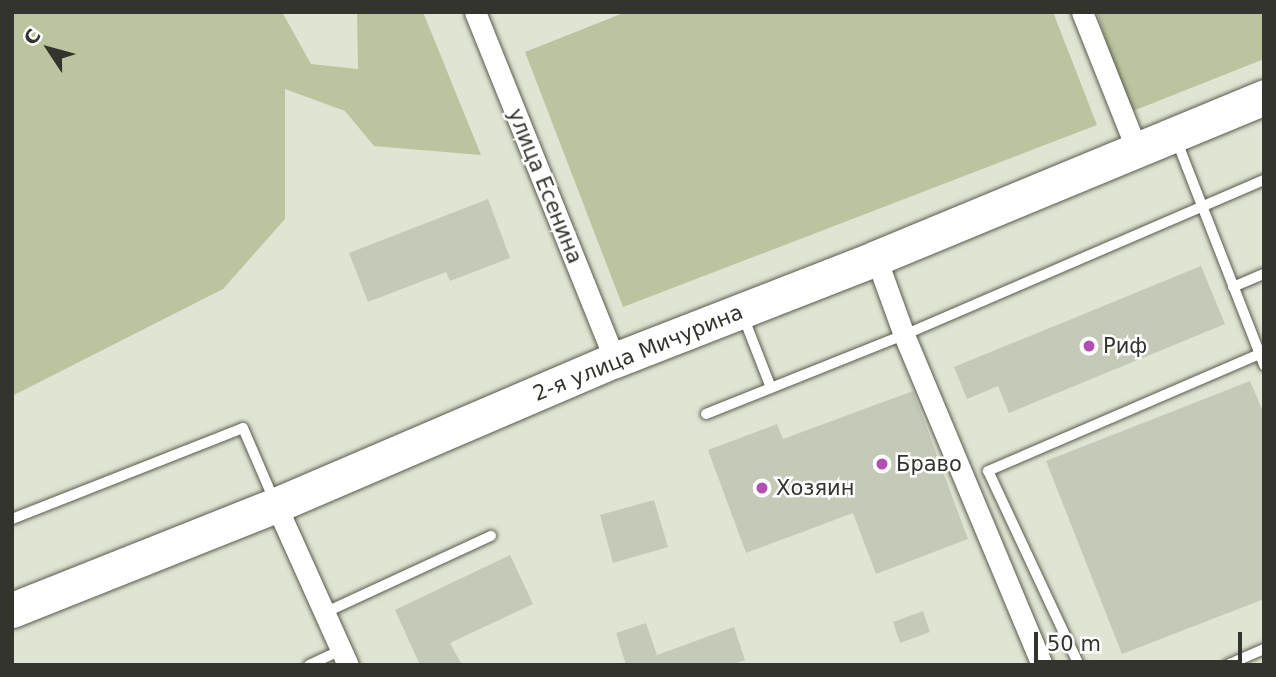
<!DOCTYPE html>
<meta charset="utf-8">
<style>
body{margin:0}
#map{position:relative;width:1276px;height:677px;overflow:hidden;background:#e0e4d3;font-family:"DejaVu Sans",sans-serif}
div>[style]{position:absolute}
.green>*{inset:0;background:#bbc39f}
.building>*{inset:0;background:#c5c9b8}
.roads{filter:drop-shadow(0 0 2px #575b4c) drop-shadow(0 0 2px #575b4c)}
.lane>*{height:10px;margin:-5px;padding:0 5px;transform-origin:5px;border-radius:5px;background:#fff}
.street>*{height:21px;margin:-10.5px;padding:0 10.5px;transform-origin:10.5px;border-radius:10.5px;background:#fff}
.primary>*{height:35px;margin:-17.5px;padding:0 17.5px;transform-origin:17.5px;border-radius:17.5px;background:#fff}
.dots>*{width:19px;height:19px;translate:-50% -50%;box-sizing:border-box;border:4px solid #fff;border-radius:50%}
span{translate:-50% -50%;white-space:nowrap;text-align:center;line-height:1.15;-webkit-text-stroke:5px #fff;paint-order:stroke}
.street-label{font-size:21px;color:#32342d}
.poi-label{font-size:21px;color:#32342d}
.left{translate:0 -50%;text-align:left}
.frame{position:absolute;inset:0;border:14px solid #32342d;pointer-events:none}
.north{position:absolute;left:14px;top:14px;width:70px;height:70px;-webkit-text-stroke:5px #fff;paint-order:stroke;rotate:306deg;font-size:19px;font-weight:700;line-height:28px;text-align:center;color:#32342d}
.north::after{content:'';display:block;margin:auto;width:24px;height:32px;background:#32342d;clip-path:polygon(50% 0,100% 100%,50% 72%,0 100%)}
.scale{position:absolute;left:1034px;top:632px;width:208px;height:32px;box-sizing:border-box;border:4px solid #32342d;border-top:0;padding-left:9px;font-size:21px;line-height:24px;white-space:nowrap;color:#32342d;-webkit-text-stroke:5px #fff;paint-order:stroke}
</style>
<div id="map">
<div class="green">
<div style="clip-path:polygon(12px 12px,282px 12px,311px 64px,358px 69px,357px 12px,423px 12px,481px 155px,374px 146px,345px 111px,285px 89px,285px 219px,223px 289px,12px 396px)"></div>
<div style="clip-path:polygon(626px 12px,1053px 12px,1097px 125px,623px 307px,525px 52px)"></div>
<div style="clip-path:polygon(1097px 12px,1264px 12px,1264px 59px,1128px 113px)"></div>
</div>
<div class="building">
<div style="clip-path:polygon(488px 199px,510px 258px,450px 281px,446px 272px,368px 302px,349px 253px)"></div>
<div style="clip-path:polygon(1201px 266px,1225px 324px,1009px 413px,998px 386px,967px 399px,954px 367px)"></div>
<div style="clip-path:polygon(1250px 381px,1264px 414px,1264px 599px,1122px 654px,1046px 461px)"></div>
<div style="clip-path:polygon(913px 391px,968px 539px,876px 574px,853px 513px,746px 553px,708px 450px,777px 424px,783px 439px)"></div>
<div style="clip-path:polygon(654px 500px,668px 547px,613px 563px,600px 515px)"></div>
<div style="clip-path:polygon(510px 555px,533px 604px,450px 643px,462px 665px,420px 665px,395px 610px)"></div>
<div style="clip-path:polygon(923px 611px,930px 632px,900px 643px,893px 622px)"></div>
<div style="clip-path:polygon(646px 623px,657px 655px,734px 627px,745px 660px,731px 665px,626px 665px,616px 633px)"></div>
</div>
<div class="roads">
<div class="lane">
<div style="left:1176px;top:139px;width:243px;rotate:68.7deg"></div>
<div style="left:1233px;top:287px;width:34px;rotate:-23deg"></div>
<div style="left:743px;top:316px;width:77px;rotate:68.7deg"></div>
<div style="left:706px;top:414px;width:213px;rotate:-21.8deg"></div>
<div style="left:904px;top:335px;width:392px;rotate:-23.3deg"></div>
<div style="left:12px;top:519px;width:248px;rotate:-21.5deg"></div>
<div style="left:243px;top:428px;width:78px;rotate:66.7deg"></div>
<div style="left:324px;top:613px;width:184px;rotate:-24.8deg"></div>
<div style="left:309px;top:665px;width:35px;rotate:-25deg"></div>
<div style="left:1079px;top:665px;width:214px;rotate:-115.1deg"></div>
<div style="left:988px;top:471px;width:296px;rotate:-23.3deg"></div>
<div style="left:1227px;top:665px;width:40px;rotate:-23.4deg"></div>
</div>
<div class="street">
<div style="left:475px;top:12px;width:375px;rotate:68.1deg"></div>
<div style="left:1082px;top:12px;width:146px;rotate:68.3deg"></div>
<div style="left:876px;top:258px;width:82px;rotate:70deg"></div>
<div style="left:904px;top:335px;width:358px;rotate:67.3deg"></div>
<div style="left:276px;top:505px;width:175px;rotate:65.8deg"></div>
</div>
<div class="primary">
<div style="left:12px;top:610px;width:284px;rotate:-21.7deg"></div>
<div style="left:276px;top:505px;width:369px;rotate:-23.2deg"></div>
<div style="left:615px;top:360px;width:280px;rotate:-21.3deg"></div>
<div style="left:876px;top:258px;width:420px;rotate:-22.5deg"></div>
</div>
</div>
<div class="dots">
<div style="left:1089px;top:346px;background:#b34eb3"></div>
<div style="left:882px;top:464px;background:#b34eb3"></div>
<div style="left:762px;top:488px;background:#b34eb3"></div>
</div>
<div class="street-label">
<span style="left:545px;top:186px;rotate:68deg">улица Есенина</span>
<span style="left:638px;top:353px;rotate:-22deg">2-я улица Мичурина</span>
</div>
<div class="poi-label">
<span class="left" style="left:1103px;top:346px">Риф</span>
<span class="left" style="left:896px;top:464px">Браво</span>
<span class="left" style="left:776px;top:488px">Хозяин</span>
</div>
<div class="frame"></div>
<div class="north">С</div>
<div class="scale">50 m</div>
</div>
